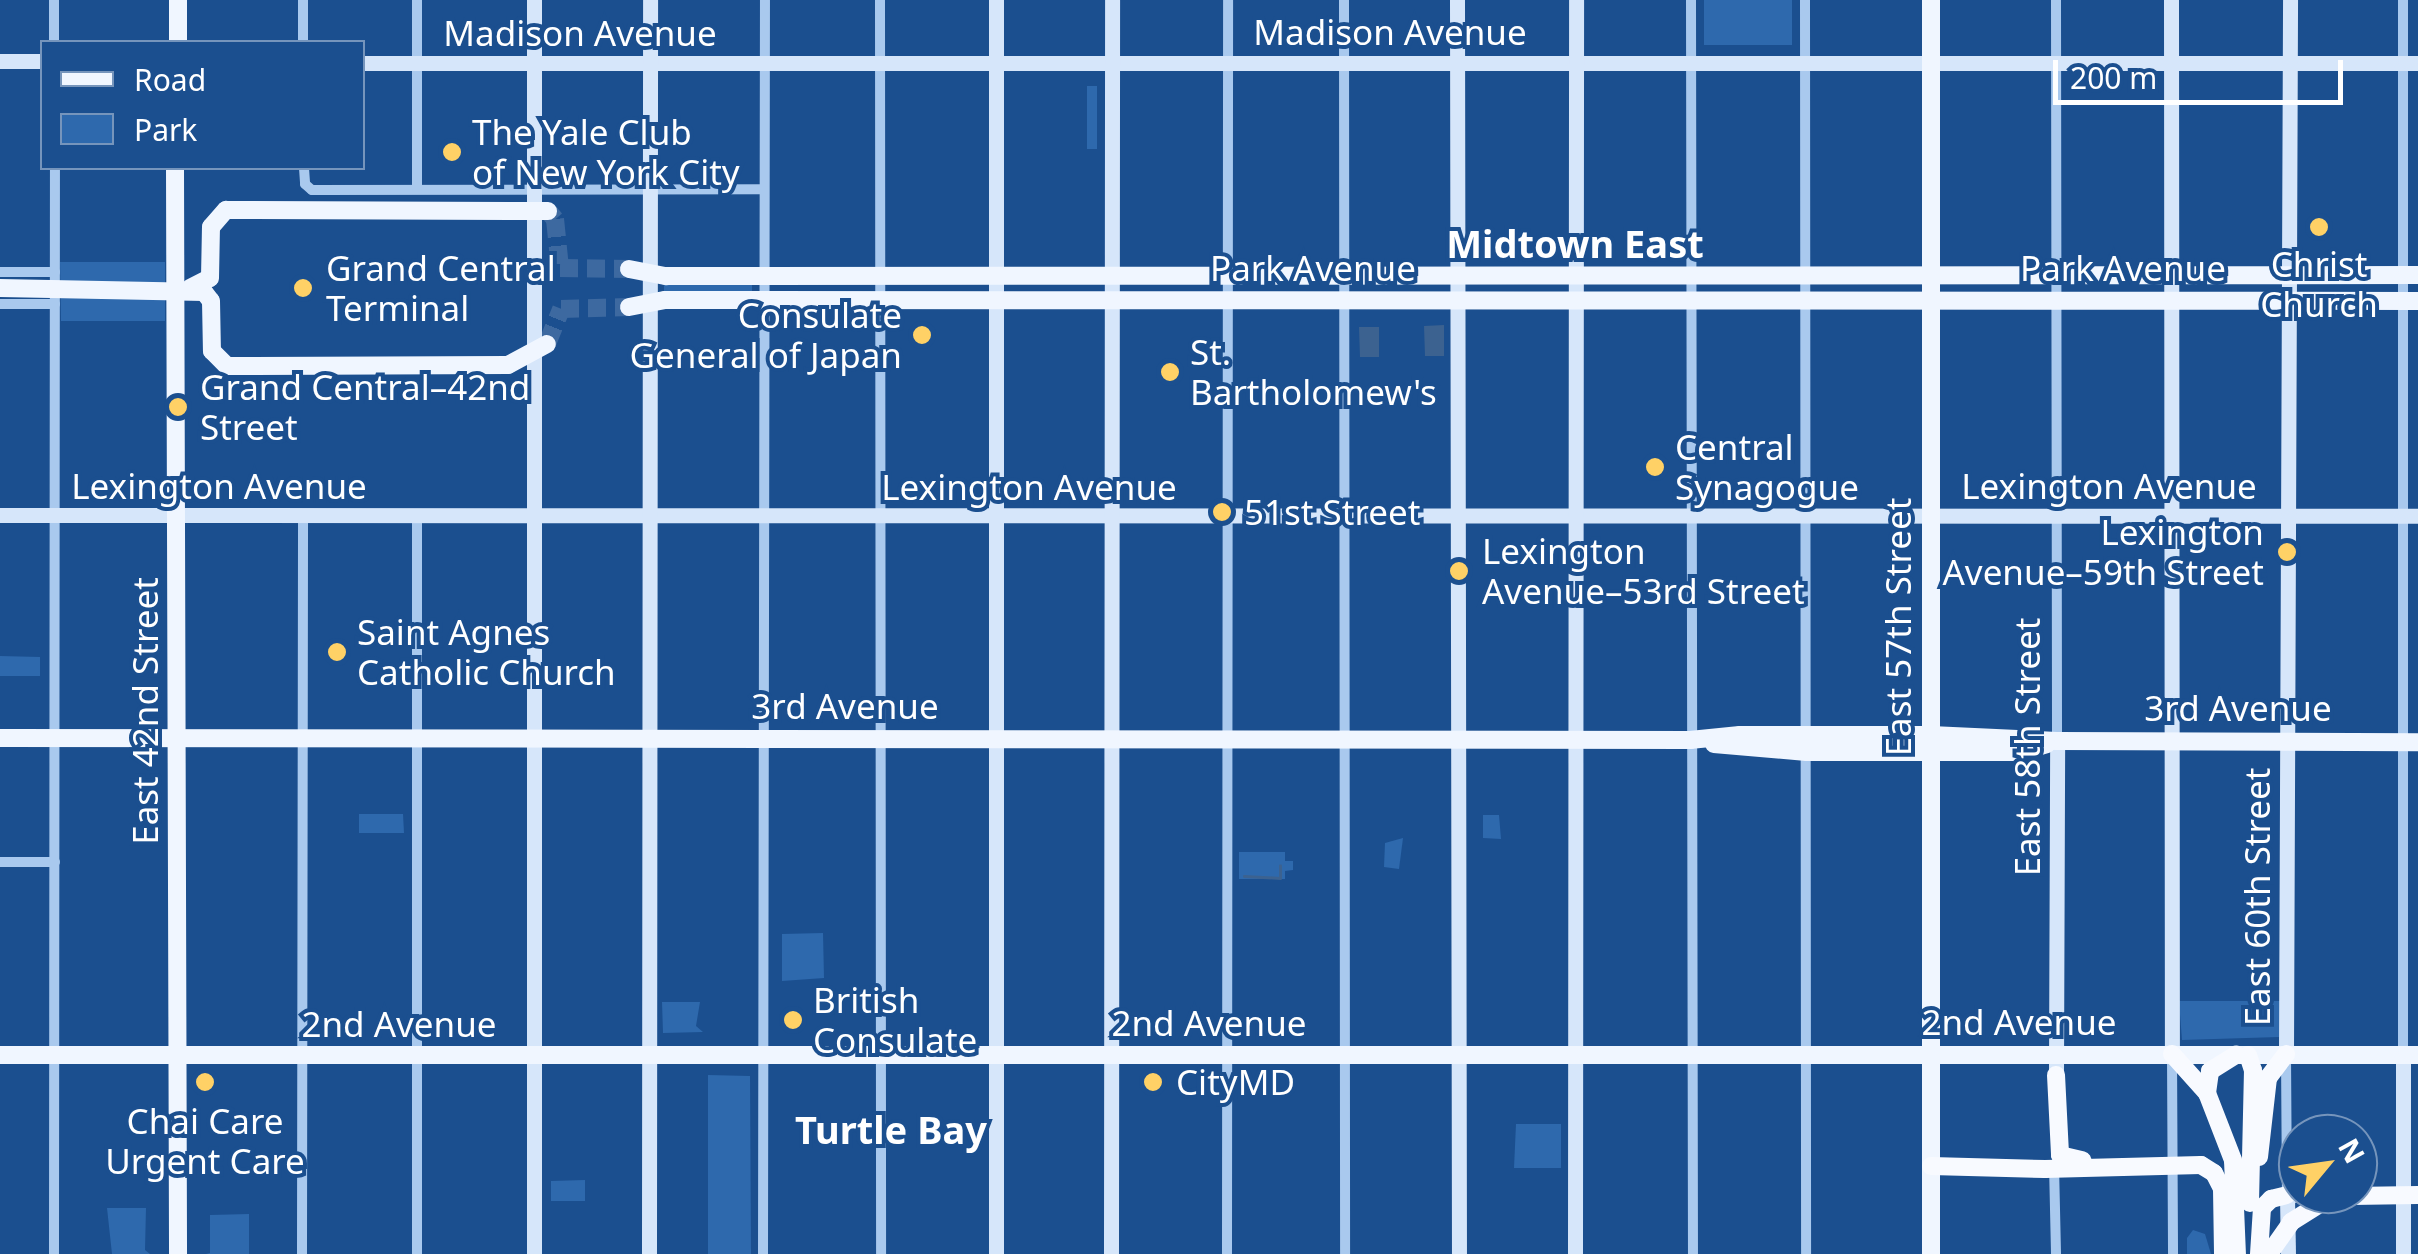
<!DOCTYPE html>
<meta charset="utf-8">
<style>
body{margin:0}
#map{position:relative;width:2418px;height:1254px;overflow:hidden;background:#1b4f8f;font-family:"Noto Sans",sans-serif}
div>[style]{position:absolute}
.green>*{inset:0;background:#2e69ad}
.water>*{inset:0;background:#3c6290}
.stream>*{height:2.5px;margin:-1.25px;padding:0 1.25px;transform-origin:1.25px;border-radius:1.25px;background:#3c6290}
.primary-tunnel>*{height:18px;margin-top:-9px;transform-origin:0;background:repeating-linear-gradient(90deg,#3d69a0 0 18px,transparent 0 27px)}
.minor>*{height:10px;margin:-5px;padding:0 5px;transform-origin:5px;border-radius:5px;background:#a9c9ee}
.secondary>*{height:15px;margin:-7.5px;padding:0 7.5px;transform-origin:7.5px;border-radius:7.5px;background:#d6e6fa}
.primary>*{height:18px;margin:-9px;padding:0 9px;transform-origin:9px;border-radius:9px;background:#f0f6ff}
.trunk>*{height:18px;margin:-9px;padding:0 9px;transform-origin:9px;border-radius:9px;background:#f8faff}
.dots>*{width:28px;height:28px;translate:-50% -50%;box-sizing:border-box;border:5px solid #1b4f8f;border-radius:50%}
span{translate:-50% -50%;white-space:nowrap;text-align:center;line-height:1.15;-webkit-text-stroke:8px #1b4f8f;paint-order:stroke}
.street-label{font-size:35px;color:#fff}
.poi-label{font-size:35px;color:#fff}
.left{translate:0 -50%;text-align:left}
.right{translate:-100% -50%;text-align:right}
.neighbourhood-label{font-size:38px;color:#fff;font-weight:700}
.legend{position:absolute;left:40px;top:40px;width:325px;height:130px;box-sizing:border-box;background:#1b4f8f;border:2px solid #7695bc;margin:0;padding:12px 18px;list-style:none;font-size:30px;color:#fff}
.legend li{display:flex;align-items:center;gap:20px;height:50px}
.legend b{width:50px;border:2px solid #7695bc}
.north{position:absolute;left:2278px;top:1114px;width:100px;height:100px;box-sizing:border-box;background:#1b4f8f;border:2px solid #7695bc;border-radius:50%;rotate:61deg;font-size:28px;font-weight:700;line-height:40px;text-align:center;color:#fff}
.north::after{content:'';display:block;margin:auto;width:35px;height:45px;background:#ffd166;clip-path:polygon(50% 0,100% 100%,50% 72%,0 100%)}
.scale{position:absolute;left:2053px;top:60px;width:290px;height:45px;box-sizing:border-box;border:5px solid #fff;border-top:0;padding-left:12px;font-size:30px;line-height:35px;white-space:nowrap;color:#fff;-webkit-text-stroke:8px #1b4f8f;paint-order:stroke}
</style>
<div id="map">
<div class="green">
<div style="clip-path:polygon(1704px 0,1792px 0,1792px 45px,1704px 45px)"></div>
<div style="clip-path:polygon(1087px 86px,1097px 86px,1097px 149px,1087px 149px)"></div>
<div style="clip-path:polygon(60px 262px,165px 262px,165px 321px,61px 321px)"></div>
<div style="clip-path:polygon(664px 284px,752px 284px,752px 293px,664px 293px)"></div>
<div style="clip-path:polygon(0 656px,40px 657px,40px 676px,0 676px)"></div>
<div style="clip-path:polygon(359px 814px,403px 814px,404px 833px,359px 833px)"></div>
<div style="clip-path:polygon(1483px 815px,1499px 815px,1501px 839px,1483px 838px)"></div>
<div style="clip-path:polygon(1403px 838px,1399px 869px,1384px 867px,1385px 843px)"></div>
<div style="clip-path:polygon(1239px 852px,1285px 852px,1285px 861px,1293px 861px,1293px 870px,1285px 871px,1285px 879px,1239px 879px)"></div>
<div style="clip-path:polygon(823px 933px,824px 978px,782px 981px,782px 934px)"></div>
<div style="clip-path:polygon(2179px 1001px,2280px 1001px,2279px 1037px,2182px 1040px)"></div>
<div style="clip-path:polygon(662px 1002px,700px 1002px,696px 1026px,703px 1032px,663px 1033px)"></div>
<div style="clip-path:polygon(708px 1075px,750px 1076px,751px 1254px,708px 1254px)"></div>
<div style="clip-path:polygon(1516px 1124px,1561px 1124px,1561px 1168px,1514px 1168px)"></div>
<div style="clip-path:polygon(585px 1180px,585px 1201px,551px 1201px,551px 1181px)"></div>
<div style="clip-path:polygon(107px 1208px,146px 1208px,145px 1250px,150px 1254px,112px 1254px)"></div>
<div style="clip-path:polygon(249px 1214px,249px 1254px,206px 1254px,210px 1253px,210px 1215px)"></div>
<div style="clip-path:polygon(2193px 1230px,2205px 1234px,2211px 1254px,2187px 1254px,2187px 1238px)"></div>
</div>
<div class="water">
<div style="clip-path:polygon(1444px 325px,1444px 356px,1425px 356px,1424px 326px)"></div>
<div style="clip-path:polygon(1359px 327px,1379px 327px,1379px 357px,1360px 357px)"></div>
</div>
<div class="stream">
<div style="left:1244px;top:876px;width:36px;rotate:3deg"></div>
<div style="left:1280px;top:878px;width:12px;rotate:-90deg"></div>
</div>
<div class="primary-tunnel">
<div style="left:548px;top:211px;width:11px;rotate:49deg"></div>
<div style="left:555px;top:219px;width:49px;rotate:84.2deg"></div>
<div style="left:560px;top:268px;width:69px;rotate:0.8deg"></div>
<div style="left:547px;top:344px;width:38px;rotate:-68deg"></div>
<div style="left:561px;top:309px;width:68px;rotate:-1.7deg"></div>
</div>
<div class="minor">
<div style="left:880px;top:0;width:1254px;rotate:89.95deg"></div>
<div style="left:1344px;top:0;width:1254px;rotate:89.95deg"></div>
<div style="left:1691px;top:0;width:1254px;rotate:89.91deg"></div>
<div style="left:1805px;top:0;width:1254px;rotate:89.95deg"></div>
<div style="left:2056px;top:0;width:741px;rotate:89.92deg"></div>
<div style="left:2403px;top:0;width:1055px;rotate:90deg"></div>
<div style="left:54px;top:42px;width:42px;rotate:-90deg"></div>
<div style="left:303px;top:42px;width:42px;rotate:-90deg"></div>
<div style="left:304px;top:168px;width:16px;rotate:86deg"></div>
<div style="left:305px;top:184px;width:9px;rotate:41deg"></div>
<div style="left:312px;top:190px;width:452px;rotate:-0.1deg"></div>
<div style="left:417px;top:189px;width:189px;rotate:-90deg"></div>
<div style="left:0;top:272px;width:55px"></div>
<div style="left:0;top:304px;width:55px"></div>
<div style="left:0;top:862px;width:55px"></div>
<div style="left:2172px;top:1055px;width:199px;rotate:89.7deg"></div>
<div style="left:2286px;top:1055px;width:140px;rotate:89.6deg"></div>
<div style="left:2054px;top:1165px;width:89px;rotate:88.7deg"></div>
<div style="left:54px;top:1254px;width:1086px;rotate:-89.95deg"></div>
<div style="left:302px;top:1254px;width:738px;rotate:-89.92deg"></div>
<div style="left:417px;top:1254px;width:738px;rotate:-90deg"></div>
<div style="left:763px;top:1254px;width:1254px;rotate:-89.91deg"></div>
<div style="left:1227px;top:1254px;width:1254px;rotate:-89.95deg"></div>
</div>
<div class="secondary">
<div style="left:1457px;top:0;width:1254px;rotate:89.91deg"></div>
<div style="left:2171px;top:0;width:1054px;rotate:89.95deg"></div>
<div style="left:0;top:61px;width:42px"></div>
<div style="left:362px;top:63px;width:2056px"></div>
<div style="left:0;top:515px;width:2418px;rotate:0.02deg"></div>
<div style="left:2286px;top:1054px;width:1054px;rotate:-89.78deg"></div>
<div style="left:2403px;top:1055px;width:131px;rotate:90deg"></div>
<div style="left:2056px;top:1075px;width:334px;rotate:-89.8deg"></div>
<div style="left:534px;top:1254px;width:1254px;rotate:-90deg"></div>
<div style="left:649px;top:1254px;width:1254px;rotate:-89.95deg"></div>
<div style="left:996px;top:1254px;width:1254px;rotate:-90deg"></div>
<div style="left:1111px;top:1254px;width:1254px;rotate:-89.95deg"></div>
<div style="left:1575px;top:1254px;width:1254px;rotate:-89.95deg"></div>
<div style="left:2288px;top:1254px;width:59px;rotate:-91deg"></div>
<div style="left:2287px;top:1195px;width:30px;rotate:-2deg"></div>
<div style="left:2403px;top:1254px;width:51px;rotate:-90deg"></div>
</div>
<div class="primary">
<div style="left:178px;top:42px;width:42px;rotate:-90deg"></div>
<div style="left:175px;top:168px;width:1086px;rotate:89.84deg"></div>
<div style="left:629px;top:269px;width:38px;rotate:11deg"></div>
<div style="left:666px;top:276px;width:1752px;rotate:-0.03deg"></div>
<div style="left:0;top:288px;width:204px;rotate:1.1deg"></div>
<div style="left:204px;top:292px;width:11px;rotate:52deg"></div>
<div style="left:211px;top:301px;width:50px;rotate:88.9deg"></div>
<div style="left:212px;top:351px;width:21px;rotate:45deg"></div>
<div style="left:227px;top:366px;width:281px;rotate:-0.2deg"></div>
<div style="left:508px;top:365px;width:44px;rotate:-28.3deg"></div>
<div style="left:190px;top:288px;width:22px;rotate:-27deg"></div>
<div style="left:210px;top:278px;width:51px;rotate:-88.9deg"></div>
<div style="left:211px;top:227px;width:23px;rotate:-49deg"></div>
<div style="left:226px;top:210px;width:322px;rotate:0.2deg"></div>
<div style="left:629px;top:307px;width:37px;rotate:-11deg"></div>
<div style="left:665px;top:300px;width:1753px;rotate:0.03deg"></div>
<div style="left:0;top:738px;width:1690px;rotate:0.07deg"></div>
<div style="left:1690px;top:740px;width:50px;rotate:-5.7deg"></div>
<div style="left:1740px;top:735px;width:191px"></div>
<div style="left:1931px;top:735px;width:126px;rotate:2.7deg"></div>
<div style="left:2057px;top:741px;width:361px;rotate:0.2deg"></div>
<div style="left:1714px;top:744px;width:93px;rotate:4.9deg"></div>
<div style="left:1807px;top:752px;width:214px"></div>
<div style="left:2021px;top:752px;width:27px;rotate:-17deg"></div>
<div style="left:0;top:1055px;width:2418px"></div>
<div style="left:1931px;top:1254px;width:1254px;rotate:-90deg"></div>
</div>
<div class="trunk">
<div style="left:2172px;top:1054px;width:52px;rotate:48.1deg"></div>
<div style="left:2207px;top:1093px;width:72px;rotate:68.8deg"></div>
<div style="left:2233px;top:1160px;width:94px;rotate:87.6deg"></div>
<div style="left:2248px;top:1055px;width:16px;rotate:72deg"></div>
<div style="left:2253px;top:1070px;width:133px;rotate:91.3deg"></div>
<div style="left:2056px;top:1075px;width:80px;rotate:87.1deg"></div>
<div style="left:2060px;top:1155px;width:23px;rotate:13deg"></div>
<div style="left:2207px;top:1093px;width:22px;rotate:-82deg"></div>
<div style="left:2210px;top:1071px;width:31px;rotate:-32deg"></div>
<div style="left:2259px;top:1157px;width:80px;rotate:-83.5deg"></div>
<div style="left:2268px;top:1078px;width:30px;rotate:-53deg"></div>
<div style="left:1931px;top:1166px;width:114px;rotate:1.5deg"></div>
<div style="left:2045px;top:1169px;width:156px;rotate:-1.5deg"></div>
<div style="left:2201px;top:1165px;width:15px;rotate:32deg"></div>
<div style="left:2214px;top:1173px;width:18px;rotate:63deg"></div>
<div style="left:2222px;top:1189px;width:65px;rotate:89.1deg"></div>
<div style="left:2259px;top:1254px;width:46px;rotate:-86.3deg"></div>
<div style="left:2262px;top:1208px;width:13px;rotate:-45deg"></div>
<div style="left:2271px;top:1199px;width:16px;rotate:-14deg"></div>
<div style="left:2269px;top:1254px;width:39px;rotate:-55deg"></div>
<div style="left:2291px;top:1222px;width:38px;rotate:-32deg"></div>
<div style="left:2323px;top:1202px;width:29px;rotate:-12deg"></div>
<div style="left:2351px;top:1196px;width:67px;rotate:-0.9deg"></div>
</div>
<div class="dots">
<div style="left:452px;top:152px;background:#ffd166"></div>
<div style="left:2319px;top:227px;background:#ffd166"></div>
<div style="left:303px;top:288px;background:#ffd166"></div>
<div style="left:922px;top:335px;background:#ffd166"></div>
<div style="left:1170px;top:372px;background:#ffd166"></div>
<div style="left:178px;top:407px;background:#ffd166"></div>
<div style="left:1655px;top:467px;background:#ffd166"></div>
<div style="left:1222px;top:512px;background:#ffd166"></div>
<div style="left:2287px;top:552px;background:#ffd166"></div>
<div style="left:1459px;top:571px;background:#ffd166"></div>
<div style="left:337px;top:652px;background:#ffd166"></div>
<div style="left:793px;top:1020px;background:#ffd166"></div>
<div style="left:205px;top:1082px;background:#ffd166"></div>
<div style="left:1153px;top:1082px;background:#ffd166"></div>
</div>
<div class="street-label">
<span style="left:1390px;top:32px">Madison Avenue</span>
<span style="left:580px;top:33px">Madison Avenue</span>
<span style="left:1313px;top:268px">Park Avenue</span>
<span style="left:2123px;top:268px">Park Avenue</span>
<span style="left:219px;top:486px">Lexington Avenue</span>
<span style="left:2109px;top:486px">Lexington Avenue</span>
<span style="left:1029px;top:487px">Lexington Avenue</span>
<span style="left:1898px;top:627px;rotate:-90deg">East 57th Street</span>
<span style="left:845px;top:706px">3rd Avenue</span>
<span style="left:2238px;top:708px">3rd Avenue</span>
<span style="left:145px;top:711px;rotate:-90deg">East 42nd Street</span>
<span style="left:2027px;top:747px;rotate:-90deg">East 58th Street</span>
<span style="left:2257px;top:897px;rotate:-90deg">East 60th Street</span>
<span style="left:2019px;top:1022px">2nd Avenue</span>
<span style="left:1209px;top:1023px">2nd Avenue</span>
<span style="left:399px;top:1024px">2nd Avenue</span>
</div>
<div class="poi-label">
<span class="left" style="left:472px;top:152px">The Yale Club<br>of New York City</span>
<span style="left:2319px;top:284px">Christ<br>Church</span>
<span class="left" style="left:326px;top:288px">Grand Central<br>Terminal</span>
<span class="right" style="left:902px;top:335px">Consulate<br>General of Japan</span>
<span class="left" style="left:1190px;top:372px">St.<br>Bartholomew's</span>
<span class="left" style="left:200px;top:407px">Grand Central–42nd<br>Street</span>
<span class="left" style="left:1675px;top:467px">Central<br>Synagogue</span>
<span class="left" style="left:1244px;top:512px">51st Street</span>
<span class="right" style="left:2264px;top:552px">Lexington<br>Avenue–59th Street</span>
<span class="left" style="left:1482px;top:571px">Lexington<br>Avenue–53rd Street</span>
<span class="left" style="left:357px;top:652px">Saint Agnes<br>Catholic Church</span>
<span class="left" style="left:813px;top:1020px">British<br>Consulate</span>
<span class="left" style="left:1176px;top:1082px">CityMD</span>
<span style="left:205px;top:1141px">Chai Care<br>Urgent Care</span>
</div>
<div class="neighbourhood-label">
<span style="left:1575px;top:244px">Midtown East</span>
<span style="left:891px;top:1130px">Turtle Bay</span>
</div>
<ul class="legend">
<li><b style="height:12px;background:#f0f6ff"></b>Road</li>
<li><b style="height:28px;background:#2e69ad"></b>Park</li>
</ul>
<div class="north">N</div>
<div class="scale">200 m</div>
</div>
